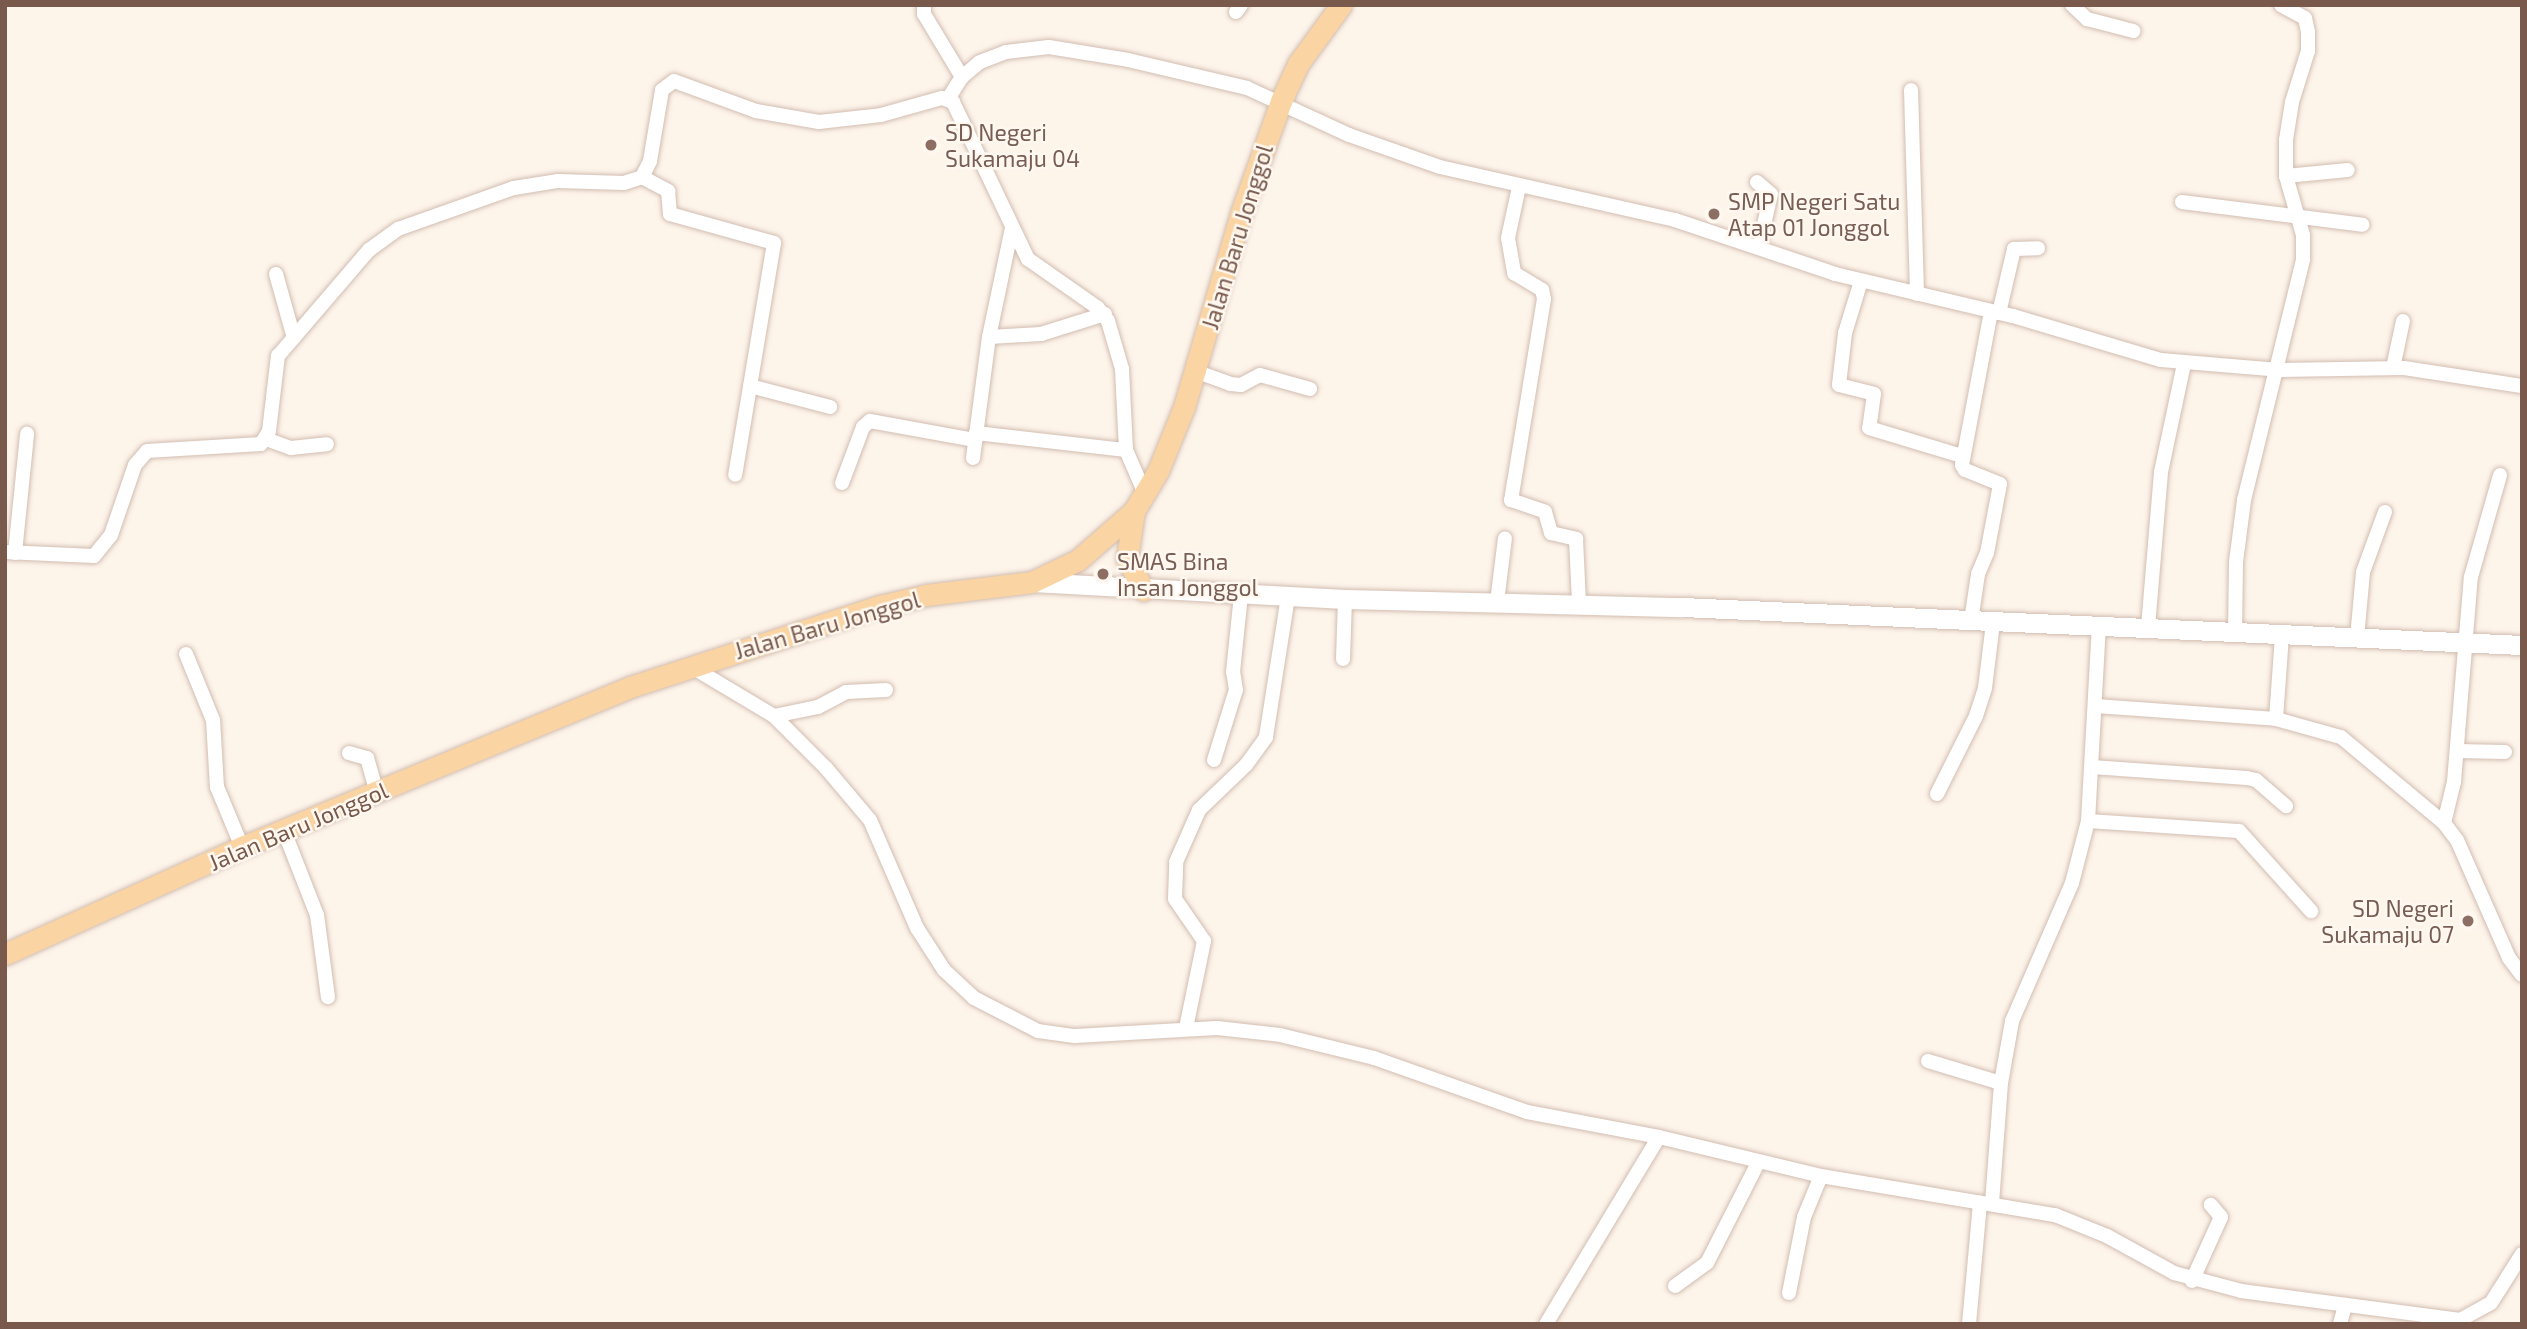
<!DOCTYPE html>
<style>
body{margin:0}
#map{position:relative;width:2527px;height:1329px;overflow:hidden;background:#fdf4ea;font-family:"Exo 2",sans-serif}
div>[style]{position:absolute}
.roads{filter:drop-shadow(0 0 2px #d2bdb1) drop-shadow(0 0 2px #d2bdb1)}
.street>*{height:14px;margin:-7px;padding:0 7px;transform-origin:7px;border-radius:7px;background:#fff}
.secondary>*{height:19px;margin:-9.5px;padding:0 9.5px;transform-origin:9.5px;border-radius:9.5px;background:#fff}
.primary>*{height:21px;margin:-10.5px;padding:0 10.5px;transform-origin:10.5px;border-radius:10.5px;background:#fad4a3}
.dots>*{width:19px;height:19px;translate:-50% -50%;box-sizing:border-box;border:4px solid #fff8f0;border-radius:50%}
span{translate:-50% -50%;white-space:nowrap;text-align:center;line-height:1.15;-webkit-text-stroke:5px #fff8f0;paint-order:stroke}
.education-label{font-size:23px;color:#785e54}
.left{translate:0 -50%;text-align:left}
.right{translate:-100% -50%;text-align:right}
.street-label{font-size:23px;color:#78594c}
.frame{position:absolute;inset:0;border:7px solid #78594c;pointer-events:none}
</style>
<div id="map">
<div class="roads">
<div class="street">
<div style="left:924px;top:5px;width:9px;rotate:90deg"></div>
<div style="left:924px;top:14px;width:74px;rotate:58.9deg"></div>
<div style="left:2072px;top:5px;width:21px;rotate:43deg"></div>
<div style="left:2087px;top:19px;width:48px;rotate:14.6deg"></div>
<div style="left:1236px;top:12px;width:9px;rotate:-54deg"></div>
<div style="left:1911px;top:90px;width:204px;rotate:88.3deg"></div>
<div style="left:948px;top:99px;width:26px;rotate:-58deg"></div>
<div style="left:962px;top:77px;width:23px;rotate:-40deg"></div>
<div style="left:980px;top:62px;width:28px;rotate:-21deg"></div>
<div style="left:1006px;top:52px;width:43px;rotate:-6.6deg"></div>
<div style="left:1049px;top:47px;width:80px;rotate:9.3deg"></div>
<div style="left:1128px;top:60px;width:122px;rotate:13.2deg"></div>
<div style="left:1247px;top:88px;width:112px;rotate:24.7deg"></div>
<div style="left:1349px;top:135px;width:96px;rotate:19.4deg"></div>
<div style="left:1440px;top:167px;width:241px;rotate:12.7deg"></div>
<div style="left:1675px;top:220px;width:169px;rotate:18.6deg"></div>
<div style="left:1835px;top:274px;width:183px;rotate:13.3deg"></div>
<div style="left:2013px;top:316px;width:154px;rotate:16.6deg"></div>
<div style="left:2161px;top:360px;width:118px;rotate:4.8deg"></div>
<div style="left:2279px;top:370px;width:125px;rotate:-0.9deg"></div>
<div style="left:2404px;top:368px;width:119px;rotate:8.7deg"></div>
<div style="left:2286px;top:176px;width:62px;rotate:-5.5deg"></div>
<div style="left:642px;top:177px;width:30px;rotate:28deg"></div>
<div style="left:668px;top:191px;width:23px;rotate:85deg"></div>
<div style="left:670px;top:214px;width:108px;rotate:15.6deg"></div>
<div style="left:774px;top:243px;width:235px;rotate:99.5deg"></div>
<div style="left:1757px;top:182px;width:18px;rotate:41deg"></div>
<div style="left:1771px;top:194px;width:54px;rotate:102.8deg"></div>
<div style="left:1519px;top:187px;width:52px;rotate:102.2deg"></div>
<div style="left:1508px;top:238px;width:36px;rotate:80deg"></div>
<div style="left:1514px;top:273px;width:33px;rotate:31deg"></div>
<div style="left:1542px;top:290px;width:9px;rotate:77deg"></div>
<div style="left:1544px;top:299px;width:204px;rotate:99.3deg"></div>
<div style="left:1511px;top:500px;width:36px;rotate:19deg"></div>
<div style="left:1545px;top:512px;width:22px;rotate:74deg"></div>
<div style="left:1551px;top:533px;width:26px;rotate:13deg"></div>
<div style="left:1576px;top:539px;width:64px;rotate:87.3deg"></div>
<div style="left:2182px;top:202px;width:182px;rotate:7.2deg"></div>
<div style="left:276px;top:274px;width:66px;rotate:74.3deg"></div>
<div style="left:1861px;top:281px;width:54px;rotate:107.1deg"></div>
<div style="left:1845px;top:333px;width:52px;rotate:96.6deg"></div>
<div style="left:1839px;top:385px;width:36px;rotate:14deg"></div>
<div style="left:1874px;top:394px;width:34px;rotate:98deg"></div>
<div style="left:1869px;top:428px;width:97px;rotate:16.8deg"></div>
<div style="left:1999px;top:313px;width:66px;rotate:-76.8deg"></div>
<div style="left:2014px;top:249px;width:24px;rotate:-2deg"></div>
<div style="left:989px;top:337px;width:52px;rotate:-3.3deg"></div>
<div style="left:1041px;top:334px;width:67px;rotate:-17.4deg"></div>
<div style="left:2393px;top:368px;width:48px;rotate:-78deg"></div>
<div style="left:1195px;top:371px;width:37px;rotate:20deg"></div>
<div style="left:1230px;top:384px;width:11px;rotate:5deg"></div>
<div style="left:1241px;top:385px;width:21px;rotate:-28deg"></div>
<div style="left:1260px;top:375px;width:52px;rotate:15.6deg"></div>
<div style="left:750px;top:386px;width:83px;rotate:14.7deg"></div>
<div style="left:976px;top:433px;width:151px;rotate:6.5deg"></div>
<div style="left:266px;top:439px;width:27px;rotate:20deg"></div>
<div style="left:291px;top:448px;width:36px;rotate:-6deg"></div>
<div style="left:973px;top:458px;width:122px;rotate:-82.5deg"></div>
<div style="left:989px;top:337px;width:111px;rotate:-78.1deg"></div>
<div style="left:842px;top:483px;width:60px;rotate:-69.4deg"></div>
<div style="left:863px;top:427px;width:9px;rotate:-41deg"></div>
<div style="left:870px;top:421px;width:107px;rotate:10.3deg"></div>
<div style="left:5px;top:552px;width:89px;rotate:2.6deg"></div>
<div style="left:94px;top:556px;width:27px;rotate:-51deg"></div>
<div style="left:111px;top:535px;width:74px;rotate:-71.1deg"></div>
<div style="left:135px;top:465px;width:18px;rotate:-49deg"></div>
<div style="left:147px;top:451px;width:114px;rotate:-3.5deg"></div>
<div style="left:261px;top:444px;width:15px;rotate:-58deg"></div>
<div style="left:269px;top:431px;width:76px;rotate:-83.2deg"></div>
<div style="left:278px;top:356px;width:140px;rotate:-49.4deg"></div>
<div style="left:369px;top:250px;width:36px;rotate:-36deg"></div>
<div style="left:398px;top:229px;width:123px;rotate:-19.5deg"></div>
<div style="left:514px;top:188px;width:45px;rotate:-9deg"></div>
<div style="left:558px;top:181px;width:66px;rotate:1.7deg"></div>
<div style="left:624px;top:183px;width:19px;rotate:-18deg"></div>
<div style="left:642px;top:177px;width:18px;rotate:-63deg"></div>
<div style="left:650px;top:161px;width:72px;rotate:-80.4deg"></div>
<div style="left:662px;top:90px;width:15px;rotate:-37deg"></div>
<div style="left:674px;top:81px;width:87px;rotate:20.1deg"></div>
<div style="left:756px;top:111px;width:64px;rotate:9.9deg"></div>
<div style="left:819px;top:122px;width:62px;rotate:-6.4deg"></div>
<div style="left:881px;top:115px;width:63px;rotate:-15.6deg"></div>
<div style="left:942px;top:98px;width:12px;rotate:20deg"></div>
<div style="left:953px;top:102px;width:174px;rotate:64.5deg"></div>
<div style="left:1028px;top:259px;width:85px;rotate:35deg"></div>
<div style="left:1098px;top:308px;width:16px;rotate:52deg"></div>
<div style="left:1108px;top:321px;width:50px;rotate:73.7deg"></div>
<div style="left:1122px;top:369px;width:81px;rotate:87.2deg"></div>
<div style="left:1126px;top:450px;width:48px;rotate:66.6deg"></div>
<div style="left:15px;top:553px;width:120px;rotate:-84.2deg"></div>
<div style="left:1497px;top:602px;width:64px;rotate:-82.9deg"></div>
<div style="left:1971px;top:621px;width:48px;rotate:-81.5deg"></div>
<div style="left:1978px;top:574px;width:23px;rotate:-67deg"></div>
<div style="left:1987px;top:553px;width:70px;rotate:-79.3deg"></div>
<div style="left:2000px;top:484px;width:38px;rotate:-158deg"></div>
<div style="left:1965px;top:470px;width:6px;rotate:-121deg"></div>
<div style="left:1962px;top:465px;width:156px;rotate:-79.3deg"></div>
<div style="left:2148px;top:627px;width:156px;rotate:-85.2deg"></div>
<div style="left:2161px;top:472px;width:110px;rotate:-78deg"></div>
<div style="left:2235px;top:634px;width:72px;rotate:-89.2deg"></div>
<div style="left:2236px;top:562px;width:63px;rotate:-82.6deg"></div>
<div style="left:2244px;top:500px;width:248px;rotate:-76.2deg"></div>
<div style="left:2303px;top:259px;width:24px;rotate:-90deg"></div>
<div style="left:2303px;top:235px;width:61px;rotate:-106.1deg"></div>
<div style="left:2286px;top:176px;width:36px;rotate:-90deg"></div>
<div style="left:2286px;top:140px;width:38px;rotate:-81deg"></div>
<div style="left:2292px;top:102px;width:53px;rotate:-72.6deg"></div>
<div style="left:2308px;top:51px;width:19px;rotate:-90deg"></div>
<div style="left:2308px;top:32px;width:14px;rotate:-102deg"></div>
<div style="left:2305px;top:18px;width:27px;rotate:-152deg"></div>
<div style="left:2357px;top:638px;width:66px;rotate:-84.8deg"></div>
<div style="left:2363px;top:572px;width:64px;rotate:-69.9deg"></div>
<div style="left:186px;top:654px;width:71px;rotate:67.8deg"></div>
<div style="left:213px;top:720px;width:67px;rotate:86.6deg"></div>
<div style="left:217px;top:787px;width:65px;rotate:67.4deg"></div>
<div style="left:1343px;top:659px;width:60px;rotate:-88.1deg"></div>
<div style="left:692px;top:667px;width:96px;rotate:30.9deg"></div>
<div style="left:774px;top:716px;width:74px;rotate:45deg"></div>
<div style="left:826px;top:768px;width:68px;rotate:49.8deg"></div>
<div style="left:870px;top:820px;width:118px;rotate:66.5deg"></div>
<div style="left:917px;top:928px;width:50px;rotate:57.3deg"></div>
<div style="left:944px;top:970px;width:41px;rotate:43deg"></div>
<div style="left:974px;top:998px;width:72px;rotate:27.3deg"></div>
<div style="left:1038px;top:1031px;width:37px;rotate:8deg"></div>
<div style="left:1075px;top:1036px;width:142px;rotate:-3.2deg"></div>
<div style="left:1217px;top:1028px;width:63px;rotate:6.3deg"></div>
<div style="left:1280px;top:1035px;width:97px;rotate:13.7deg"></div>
<div style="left:1374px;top:1058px;width:162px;rotate:19.4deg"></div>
<div style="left:1527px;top:1112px;width:134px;rotate:10.7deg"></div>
<div style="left:1659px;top:1137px;width:167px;rotate:13.5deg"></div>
<div style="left:1821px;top:1176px;width:237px;rotate:9.5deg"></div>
<div style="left:2055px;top:1215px;width:56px;rotate:22deg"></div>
<div style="left:2107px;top:1236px;width:77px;rotate:28.9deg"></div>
<div style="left:2174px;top:1273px;width:69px;rotate:15deg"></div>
<div style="left:2241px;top:1291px;width:221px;rotate:7.5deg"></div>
<div style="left:2460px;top:1320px;width:35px;rotate:-29deg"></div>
<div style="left:2491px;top:1303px;width:58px;rotate:-57.7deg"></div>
<div style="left:2096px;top:706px;width:180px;rotate:4.1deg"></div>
<div style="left:2276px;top:719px;width:67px;rotate:15.5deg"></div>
<div style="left:2341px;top:737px;width:134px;rotate:39.9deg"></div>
<div style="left:2444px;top:823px;width:21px;rotate:53deg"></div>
<div style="left:2457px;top:840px;width:129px;rotate:66.2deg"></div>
<div style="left:2509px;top:958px;width:21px;rotate:53deg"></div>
<div style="left:774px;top:716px;width:45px;rotate:-11.6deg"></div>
<div style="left:818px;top:707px;width:32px;rotate:-28deg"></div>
<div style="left:846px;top:692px;width:40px;rotate:-2.9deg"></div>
<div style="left:2276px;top:719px;width:84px;rotate:-85.9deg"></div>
<div style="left:2457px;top:751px;width:48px;rotate:1.2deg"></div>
<div style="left:349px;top:753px;width:19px;rotate:16deg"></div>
<div style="left:367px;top:758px;width:36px;rotate:74deg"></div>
<div style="left:1214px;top:760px;width:73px;rotate:-72.6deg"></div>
<div style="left:1236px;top:690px;width:18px;rotate:-99deg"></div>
<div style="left:1233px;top:672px;width:78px;rotate:-84.1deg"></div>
<div style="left:2092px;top:767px;width:155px;rotate:4.1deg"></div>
<div style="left:2247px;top:778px;width:9px;rotate:13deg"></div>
<div style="left:2256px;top:780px;width:40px;rotate:41deg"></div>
<div style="left:1937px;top:794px;width:87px;rotate:-63.4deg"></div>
<div style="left:1976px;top:716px;width:29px;rotate:-72deg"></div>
<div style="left:1985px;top:688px;width:65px;rotate:-83deg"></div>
<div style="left:2088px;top:821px;width:151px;rotate:3.8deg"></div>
<div style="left:2239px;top:831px;width:108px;rotate:48deg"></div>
<div style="left:2444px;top:823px;width:42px;rotate:-76.3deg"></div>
<div style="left:2454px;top:782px;width:206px;rotate:-85.3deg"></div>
<div style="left:2471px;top:577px;width:106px;rotate:-74.1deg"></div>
<div style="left:284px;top:831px;width:90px;rotate:68.6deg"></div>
<div style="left:317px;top:915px;width:83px;rotate:82.4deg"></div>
<div style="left:1186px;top:1028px;width:89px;rotate:-78.3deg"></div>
<div style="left:1204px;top:941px;width:51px;rotate:-124.6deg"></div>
<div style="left:1175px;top:899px;width:37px;rotate:-88deg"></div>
<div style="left:1176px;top:862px;width:57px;rotate:-66.1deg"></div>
<div style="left:1199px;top:810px;width:65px;rotate:-43.8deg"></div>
<div style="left:1246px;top:765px;width:34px;rotate:-54deg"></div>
<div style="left:1266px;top:737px;width:143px;rotate:-81.1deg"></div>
<div style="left:1928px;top:1061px;width:76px;rotate:16.8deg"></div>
<div style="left:1992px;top:1203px;width:120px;rotate:-85.7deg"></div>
<div style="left:2001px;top:1083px;width:63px;rotate:-79.9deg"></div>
<div style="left:2012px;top:1021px;width:150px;rotate:-66.5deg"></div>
<div style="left:2072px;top:883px;width:64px;rotate:-75.5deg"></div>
<div style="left:2088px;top:821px;width:194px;rotate:-86.8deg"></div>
<div style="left:2192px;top:1281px;width:70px;rotate:-65.6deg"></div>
<div style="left:2221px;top:1217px;width:16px;rotate:-130deg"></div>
<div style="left:1675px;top:1286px;width:39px;rotate:-36deg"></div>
<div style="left:1707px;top:1263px;width:114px;rotate:-63deg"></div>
<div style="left:1789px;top:1293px;width:77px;rotate:-78.8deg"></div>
<div style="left:1804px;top:1217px;width:44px;rotate:-67.5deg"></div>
<div style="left:1546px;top:1324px;width:218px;rotate:-58.9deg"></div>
<div style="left:1969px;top:1324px;width:122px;rotate:-84.8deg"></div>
<div style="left:2340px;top:1324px;width:20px;rotate:-75deg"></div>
</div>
<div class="secondary">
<div style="left:1032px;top:582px;width:313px;rotate:3.1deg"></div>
<div style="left:1345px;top:599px;width:337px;rotate:1.4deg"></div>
<div style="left:1682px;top:607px;width:841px;rotate:2.59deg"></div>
</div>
<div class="primary">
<div style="left:1134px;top:511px;width:48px;rotate:98.5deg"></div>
<div style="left:1127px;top:558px;width:36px;rotate:63deg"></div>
<div style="left:5px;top:954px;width:260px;rotate:-24.3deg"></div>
<div style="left:242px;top:847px;width:420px;rotate:-22.4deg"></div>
<div style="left:630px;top:687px;width:263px;rotate:-18deg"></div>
<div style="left:880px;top:606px;width:47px;rotate:-13.4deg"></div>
<div style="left:926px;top:595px;width:107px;rotate:-7deg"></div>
<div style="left:1032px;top:582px;width:51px;rotate:-25.6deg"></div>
<div style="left:1078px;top:560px;width:74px;rotate:-41.2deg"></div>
<div style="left:1134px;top:511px;width:47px;rotate:-59deg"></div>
<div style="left:1158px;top:471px;width:69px;rotate:-67.9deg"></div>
<div style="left:1184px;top:407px;width:202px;rotate:-73.6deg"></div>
<div style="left:1241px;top:213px;width:119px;rotate:-70.3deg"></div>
<div style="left:1281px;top:101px;width:41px;rotate:-65.3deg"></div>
<div style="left:1298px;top:64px;width:73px;rotate:-53.9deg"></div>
</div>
</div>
<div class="dots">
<div style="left:931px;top:145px;background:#8d6e63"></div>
<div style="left:1714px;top:214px;background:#8d6e63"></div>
<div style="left:1103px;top:574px;background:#8d6e63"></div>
<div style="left:2468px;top:921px;background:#8d6e63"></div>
</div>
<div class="education-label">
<span class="left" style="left:945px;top:145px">SD Negeri<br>Sukamaju 04</span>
<span class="left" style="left:1728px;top:214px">SMP Negeri Satu<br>Atap 01 Jonggol</span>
<span class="left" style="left:1117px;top:574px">SMAS Bina<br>Insan Jonggol</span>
<span class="right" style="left:2454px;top:921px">SD Negeri<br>Sukamaju 07</span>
</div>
<div class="street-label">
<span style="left:1237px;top:237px;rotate:-73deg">Jalan Baru Jonggol</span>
<span style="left:827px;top:625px;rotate:-16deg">Jalan Baru Jonggol</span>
<span style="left:298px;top:826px;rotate:-23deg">Jalan Baru Jonggol</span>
</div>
<div class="frame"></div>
</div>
